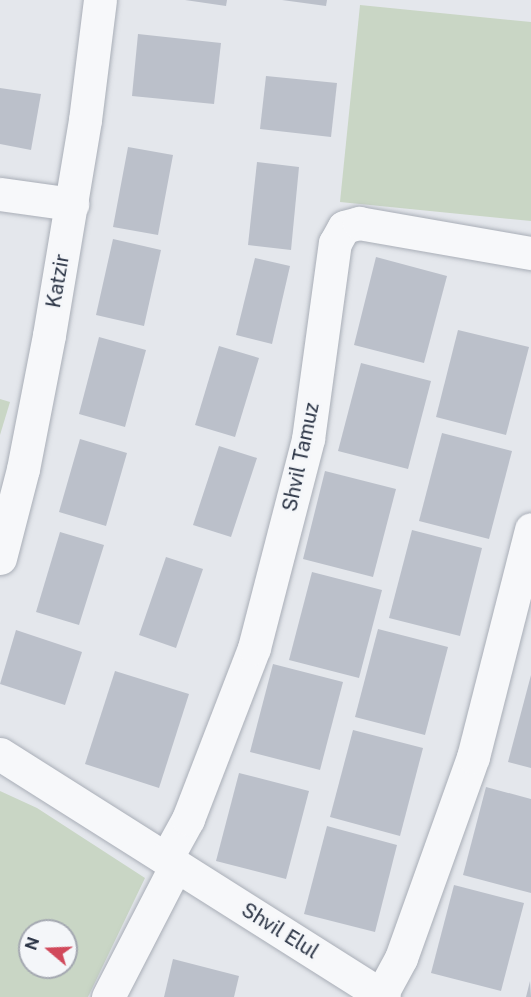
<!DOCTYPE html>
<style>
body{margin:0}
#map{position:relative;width:531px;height:997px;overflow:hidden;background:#e4e7ec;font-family:"Public Sans",sans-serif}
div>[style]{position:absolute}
.green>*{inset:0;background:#c9d6c5}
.building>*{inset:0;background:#bbc0ca}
.roads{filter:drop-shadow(0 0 2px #a9aeb7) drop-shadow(0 0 2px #a9aeb7)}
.minor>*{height:33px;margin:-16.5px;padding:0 16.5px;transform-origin:16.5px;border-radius:16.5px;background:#f7f8fa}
span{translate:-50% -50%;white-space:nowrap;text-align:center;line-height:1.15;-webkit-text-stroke:4.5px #f4f6f9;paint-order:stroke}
.street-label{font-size:20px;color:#2b3445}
.north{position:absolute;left:18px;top:919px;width:60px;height:60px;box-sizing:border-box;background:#f4f6f9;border:2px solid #a4a8b1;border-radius:50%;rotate:289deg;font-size:16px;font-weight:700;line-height:24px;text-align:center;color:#2b3445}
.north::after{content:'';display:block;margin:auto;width:21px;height:27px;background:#d1495b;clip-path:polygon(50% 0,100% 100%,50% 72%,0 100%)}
</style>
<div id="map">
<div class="green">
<div style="clip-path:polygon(360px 5px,531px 22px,531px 221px,340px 202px)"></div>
<div style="clip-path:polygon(0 399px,10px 402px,0 435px)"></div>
<div style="clip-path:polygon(evenodd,0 791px,37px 808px,145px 878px,88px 997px,0 997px,0 791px,30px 931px,66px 931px,66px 967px,30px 967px,30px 931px)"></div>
</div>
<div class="building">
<div style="clip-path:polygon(185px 0,227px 0,226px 6px)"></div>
<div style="clip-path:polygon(282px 0,327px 0,326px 6px)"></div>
<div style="clip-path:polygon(138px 34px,221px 43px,214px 104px,132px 96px)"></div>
<div style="clip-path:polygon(266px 76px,337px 83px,331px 137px,260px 129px)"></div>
<div style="clip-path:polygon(0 88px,41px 94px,31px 150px,0 144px)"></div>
<div style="clip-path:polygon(128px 147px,173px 155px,158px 235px,113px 227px)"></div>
<div style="clip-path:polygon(257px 162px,299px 167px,291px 250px,248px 245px)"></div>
<div style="clip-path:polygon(113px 239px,161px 250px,144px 326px,96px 315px)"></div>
<div style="clip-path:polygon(376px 257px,447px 276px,424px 363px,354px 345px)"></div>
<div style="clip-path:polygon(255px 258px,290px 266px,272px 344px,236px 335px)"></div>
<div style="clip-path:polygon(458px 330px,529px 347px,506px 435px,436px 417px)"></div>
<div style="clip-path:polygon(99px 337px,146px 350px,125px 427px,79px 414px)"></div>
<div style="clip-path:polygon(219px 346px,259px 358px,235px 437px,195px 425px)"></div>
<div style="clip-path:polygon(361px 363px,431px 381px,408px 469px,338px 451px)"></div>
<div style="clip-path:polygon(442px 433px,512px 451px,489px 539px,419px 521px)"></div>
<div style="clip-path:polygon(80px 439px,127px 453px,106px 526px,59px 512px)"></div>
<div style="clip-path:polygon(219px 446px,257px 458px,231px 537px,193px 525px)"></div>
<div style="clip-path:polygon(325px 471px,396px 489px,373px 577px,303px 559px)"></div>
<div style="clip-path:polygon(412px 530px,482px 548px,460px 636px,389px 618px)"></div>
<div style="clip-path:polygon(60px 532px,104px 545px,79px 625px,36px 612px)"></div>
<div style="clip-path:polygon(166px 557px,203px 569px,176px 648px,139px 635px)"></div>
<div style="clip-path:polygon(312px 572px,382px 590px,359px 678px,289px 660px)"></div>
<div style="clip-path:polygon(378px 629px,448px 647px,425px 735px,355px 717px)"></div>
<div style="clip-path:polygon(16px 630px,82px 652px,65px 705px,0 684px)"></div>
<div style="clip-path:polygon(273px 664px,343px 682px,320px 770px,250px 752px)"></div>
<div style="clip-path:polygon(115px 671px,189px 694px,159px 788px,85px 764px)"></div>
<div style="clip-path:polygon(531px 675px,531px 768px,508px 762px)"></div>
<div style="clip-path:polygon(353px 730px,423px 748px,400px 836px,330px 817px)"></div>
<div style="clip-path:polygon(239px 773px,309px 791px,286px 879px,216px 861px)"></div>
<div style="clip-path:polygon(486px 787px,531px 799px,531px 893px,463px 875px)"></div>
<div style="clip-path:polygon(327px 826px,397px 845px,375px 932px,304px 914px)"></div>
<div style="clip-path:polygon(454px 885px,524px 903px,501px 991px,431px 973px)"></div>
<div style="clip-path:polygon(173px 959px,239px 976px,234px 997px,164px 997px)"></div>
<div style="clip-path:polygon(530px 981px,531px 997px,526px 997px)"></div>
</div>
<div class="roads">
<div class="minor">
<div style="left:0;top:194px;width:73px;rotate:7.9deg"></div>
<div style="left:0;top:558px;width:92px;rotate:-75.5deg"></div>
<div style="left:23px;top:469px;width:136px;rotate:-79deg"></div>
<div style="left:49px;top:335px;width:218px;rotate:-80.5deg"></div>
<div style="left:85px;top:120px;width:121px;rotate:-82.9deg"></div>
<div style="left:0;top:754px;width:454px;rotate:32.3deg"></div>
<div style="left:166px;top:859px;width:46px;rotate:-61.2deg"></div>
<div style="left:188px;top:819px;width:183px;rotate:-68.9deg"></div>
<div style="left:254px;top:648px;width:216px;rotate:-75.5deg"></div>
<div style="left:308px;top:439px;width:198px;rotate:-82.2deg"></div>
<div style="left:335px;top:243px;width:18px;rotate:-61deg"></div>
<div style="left:344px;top:227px;width:16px;rotate:-15deg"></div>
<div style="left:359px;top:223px;width:175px;rotate:9.9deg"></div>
<div style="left:381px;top:995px;width:42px;rotate:-61.6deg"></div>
<div style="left:401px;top:958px;width:214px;rotate:-70.3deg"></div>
<div style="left:473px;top:757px;width:235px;rotate:-75.7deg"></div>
<div style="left:108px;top:997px;width:148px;rotate:-62.7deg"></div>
</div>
</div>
<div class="street-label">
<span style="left:58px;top:281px;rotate:-80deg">Katzir</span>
<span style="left:301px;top:457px;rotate:-78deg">Shvil Tamuz</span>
<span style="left:280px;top:931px;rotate:32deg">Shvil Elul</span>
</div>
<div class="north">N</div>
</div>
